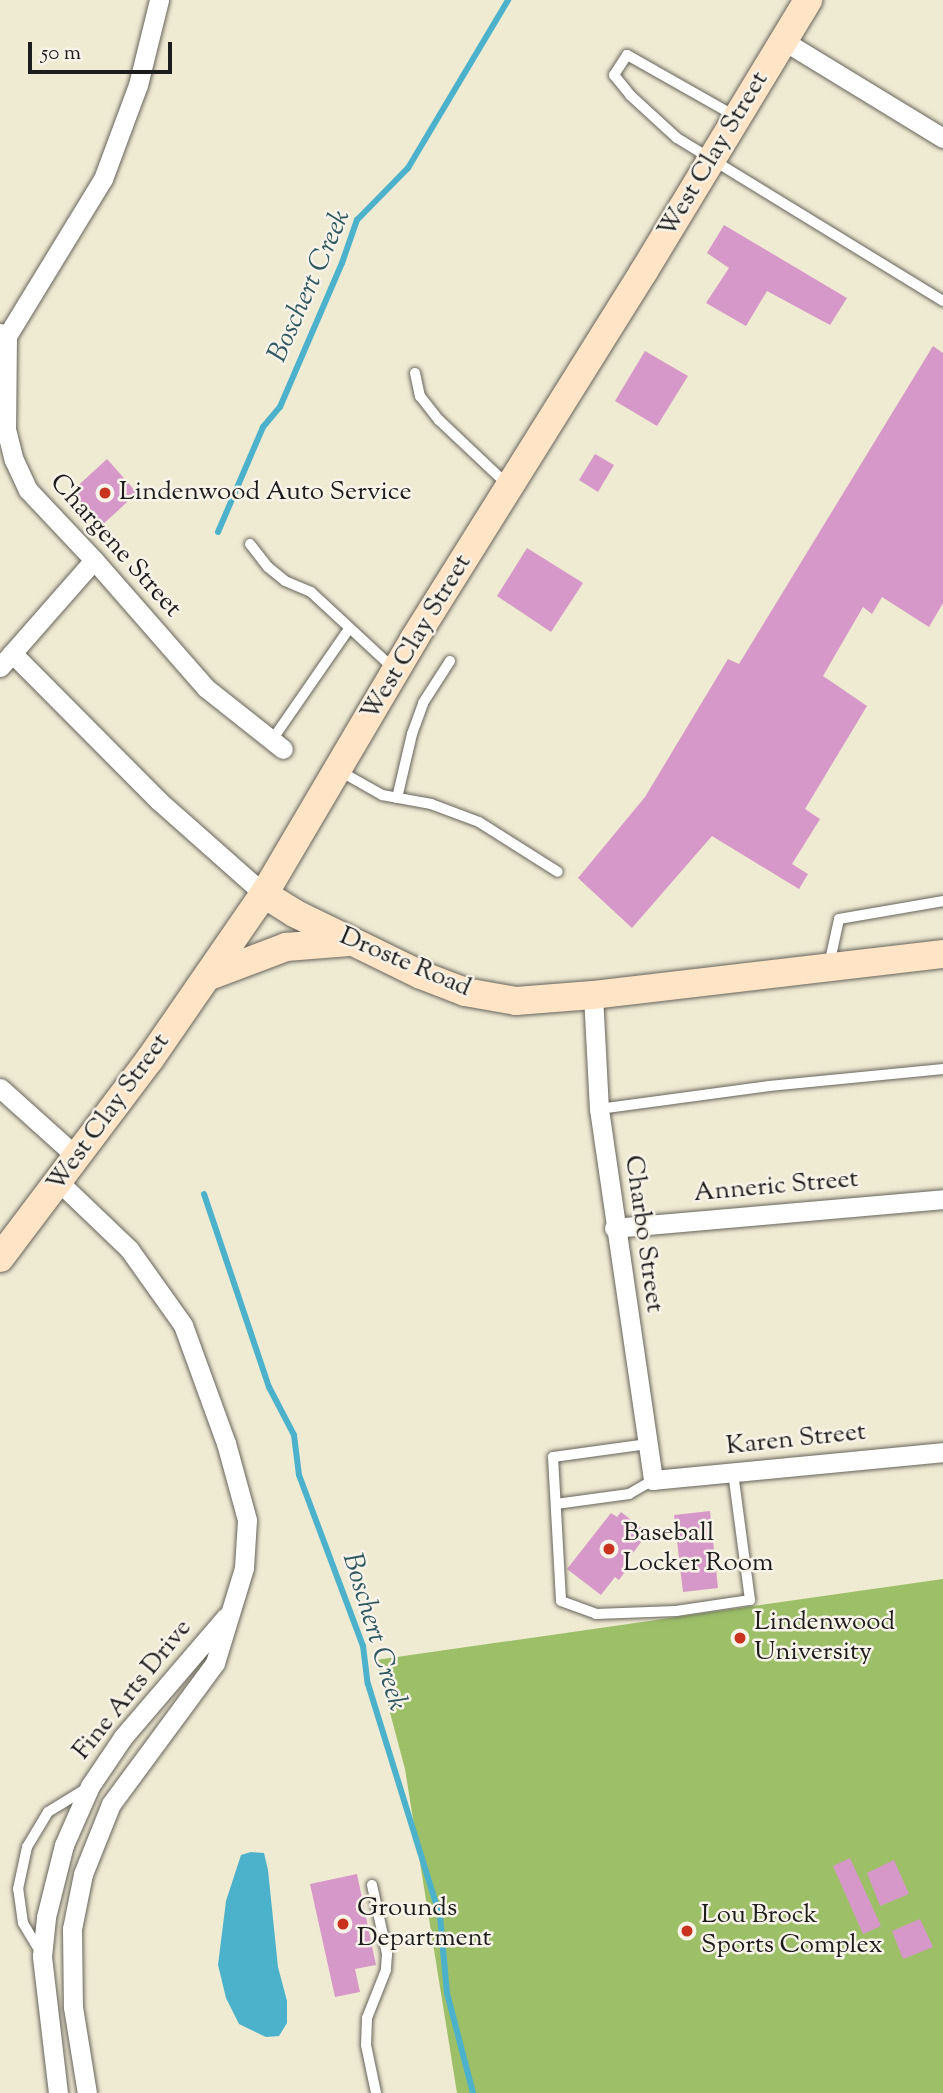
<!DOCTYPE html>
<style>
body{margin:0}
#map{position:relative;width:943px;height:2093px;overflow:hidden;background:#efead2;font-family:"Sorts Mill Goudy",serif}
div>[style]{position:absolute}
.green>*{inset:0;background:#9dbf68}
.water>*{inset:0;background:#4cb2cb}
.stream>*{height:6px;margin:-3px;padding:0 3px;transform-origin:3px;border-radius:3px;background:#4cb2cb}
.building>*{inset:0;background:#d698c8}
.roads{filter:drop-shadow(0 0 2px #66645c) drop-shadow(0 0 2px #66645c)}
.lane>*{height:10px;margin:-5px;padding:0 5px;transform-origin:5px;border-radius:5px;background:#fff}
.street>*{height:19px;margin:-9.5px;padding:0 9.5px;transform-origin:9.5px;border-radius:9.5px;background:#fff}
.secondary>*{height:28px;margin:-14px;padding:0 14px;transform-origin:14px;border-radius:14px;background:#ffe4c6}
.dots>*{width:19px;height:19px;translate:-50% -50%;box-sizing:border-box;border:4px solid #f7f3e8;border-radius:50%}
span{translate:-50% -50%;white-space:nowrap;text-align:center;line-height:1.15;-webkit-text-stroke:5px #f7f3e8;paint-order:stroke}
.street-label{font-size:26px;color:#1c1c1c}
.poi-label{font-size:26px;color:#1c1c1c}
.left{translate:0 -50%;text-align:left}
.water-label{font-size:28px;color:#2f5862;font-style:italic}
.scale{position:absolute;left:28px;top:42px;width:144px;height:32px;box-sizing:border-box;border:4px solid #1c1c1c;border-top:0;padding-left:9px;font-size:21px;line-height:24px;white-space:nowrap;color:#1c1c1c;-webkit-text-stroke:5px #f7f3e8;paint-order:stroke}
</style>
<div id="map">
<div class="green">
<div style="clip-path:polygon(943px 1579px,943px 2093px,457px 2093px,405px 1769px,376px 1660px)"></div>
</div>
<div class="water">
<div style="clip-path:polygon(251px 1852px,264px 1853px,268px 1870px,278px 1967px,287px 2001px,287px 2023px,279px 2036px,266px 2037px,239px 2024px,226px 1998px,218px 1965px,226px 1901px,241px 1855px)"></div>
</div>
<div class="stream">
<div style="left:218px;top:532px;width:114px;rotate:-66.8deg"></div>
<div style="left:263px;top:427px;width:26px;rotate:-50deg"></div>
<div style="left:280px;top:407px;width:157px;rotate:-66.7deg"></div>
<div style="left:342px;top:263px;width:46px;rotate:-70.8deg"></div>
<div style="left:357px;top:220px;width:73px;rotate:-45.6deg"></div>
<div style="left:408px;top:168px;width:196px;rotate:-59.2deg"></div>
<div style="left:204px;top:1194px;width:204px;rotate:71.4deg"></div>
<div style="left:269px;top:1387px;width:54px;rotate:62.5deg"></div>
<div style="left:294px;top:1435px;width:40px;rotate:82.9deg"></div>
<div style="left:299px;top:1475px;width:183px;rotate:69.5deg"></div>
<div style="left:363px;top:1646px;width:38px;rotate:83deg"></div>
<div style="left:368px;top:1684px;width:243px;rotate:72.8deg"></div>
<div style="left:440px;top:1916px;width:77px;rotate:84.8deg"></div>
<div style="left:447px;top:1993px;width:103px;rotate:75.4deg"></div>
</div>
<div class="building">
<div style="clip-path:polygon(724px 225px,847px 298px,830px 325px,767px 291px,746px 326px,706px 303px,729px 268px,707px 253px)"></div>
<div style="clip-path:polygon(933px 346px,943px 353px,943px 603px,929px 627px,882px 597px,872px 614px,863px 607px,823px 676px,867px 706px,805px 809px,820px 819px,792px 864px,808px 874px,799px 889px,712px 836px,632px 928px,578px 878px,645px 797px,728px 659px,739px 664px)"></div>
<div style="clip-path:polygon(645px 351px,688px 376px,657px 426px,615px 401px)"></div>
<div style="clip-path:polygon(595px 454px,614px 465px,598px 492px,579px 480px)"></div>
<div style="clip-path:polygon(107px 459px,137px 493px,100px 527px,70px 493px)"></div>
<div style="clip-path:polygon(527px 548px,583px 583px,551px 632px,497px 596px)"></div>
<div style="clip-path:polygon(710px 1511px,718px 1588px,683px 1592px,674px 1515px)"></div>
<div style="clip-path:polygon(621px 1512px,648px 1533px,623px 1566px,627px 1569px,619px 1580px,615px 1577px,601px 1595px,567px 1569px,611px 1513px,617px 1517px)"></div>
<div style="clip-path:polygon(850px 1858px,881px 1926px,863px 1934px,833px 1866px)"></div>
<div style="clip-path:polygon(894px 1860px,909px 1894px,880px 1906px,867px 1873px)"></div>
<div style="clip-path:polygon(357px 1874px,376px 1965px,355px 1969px,360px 1992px,335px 1997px,310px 1884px)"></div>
<div style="clip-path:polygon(920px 1919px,933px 1947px,903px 1959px,892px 1931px)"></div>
</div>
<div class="roads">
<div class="lane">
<div style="left:735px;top:116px;width:124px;rotate:-150.5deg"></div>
<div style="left:627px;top:55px;width:24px;rotate:123deg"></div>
<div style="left:614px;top:75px;width:26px;rotate:51deg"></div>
<div style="left:630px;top:95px;width:64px;rotate:42.5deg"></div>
<div style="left:677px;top:138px;width:312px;rotate:31.5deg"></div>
<div style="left:415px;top:373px;width:24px;rotate:78deg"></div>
<div style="left:420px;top:396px;width:31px;rotate:52deg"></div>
<div style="left:439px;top:420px;width:93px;rotate:43.3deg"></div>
<div style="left:250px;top:544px;width:29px;rotate:52deg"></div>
<div style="left:268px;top:567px;width:22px;rotate:39deg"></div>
<div style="left:285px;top:581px;width:28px;rotate:23deg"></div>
<div style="left:311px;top:592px;width:112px;rotate:42.8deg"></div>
<div style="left:272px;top:740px;width:135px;rotate:-55.3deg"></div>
<div style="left:338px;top:770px;width:51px;rotate:29.6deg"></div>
<div style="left:382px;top:795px;width:50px;rotate:10.4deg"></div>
<div style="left:431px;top:804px;width:51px;rotate:20.6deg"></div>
<div style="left:479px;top:822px;width:93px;rotate:32.3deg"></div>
<div style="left:397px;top:798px;width:66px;rotate:-76.8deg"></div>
<div style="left:412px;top:734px;width:33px;rotate:-70deg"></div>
<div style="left:423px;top:703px;width:50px;rotate:-57.3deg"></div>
<div style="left:829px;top:965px;width:47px;rotate:-77.7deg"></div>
<div style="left:839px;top:919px;width:106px;rotate:-9.8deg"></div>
<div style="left:599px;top:1109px;width:172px;rotate:-7.7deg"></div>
<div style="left:769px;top:1086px;width:175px;rotate:-5.6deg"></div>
<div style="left:648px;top:1444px;width:96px;rotate:172.2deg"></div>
<div style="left:553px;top:1457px;width:144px;rotate:86.8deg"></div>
<div style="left:561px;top:1601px;width:37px;rotate:20deg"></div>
<div style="left:596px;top:1614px;width:80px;rotate:-2.1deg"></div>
<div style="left:676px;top:1611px;width:75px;rotate:-8.5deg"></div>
<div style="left:750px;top:1600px;width:129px;rotate:-97.6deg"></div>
<div style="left:556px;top:1504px;width:74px;rotate:-7.8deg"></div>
<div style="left:629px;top:1494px;width:28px;rotate:-30deg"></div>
<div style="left:372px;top:1885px;width:71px;rotate:77.7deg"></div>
<div style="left:387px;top:1954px;width:16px;rotate:94deg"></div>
<div style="left:386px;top:1970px;width:52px;rotate:111.6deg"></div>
<div style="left:367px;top:2018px;width:27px;rotate:92deg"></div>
<div style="left:366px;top:2045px;width:49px;rotate:78.2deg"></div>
<div style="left:41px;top:1953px;width:35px;rotate:-121deg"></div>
<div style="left:23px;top:1923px;width:34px;rotate:-98deg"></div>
<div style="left:18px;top:1889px;width:43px;rotate:-77.9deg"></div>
<div style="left:27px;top:1847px;width:41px;rotate:-59deg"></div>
<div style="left:48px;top:1812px;width:42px;rotate:-31.4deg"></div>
</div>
<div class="street">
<div style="left:784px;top:41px;width:186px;rotate:31.4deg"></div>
<div style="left:0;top:333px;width:8px;rotate:23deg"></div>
<div style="left:7px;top:336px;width:93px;rotate:90.6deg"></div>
<div style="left:6px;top:429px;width:32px;rotate:76deg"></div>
<div style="left:14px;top:460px;width:33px;rotate:65deg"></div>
<div style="left:28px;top:490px;width:96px;rotate:46.7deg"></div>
<div style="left:94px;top:560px;width:170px;rotate:48.8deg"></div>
<div style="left:206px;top:688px;width:98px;rotate:38.4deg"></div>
<div style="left:7px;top:336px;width:184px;rotate:-58.6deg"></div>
<div style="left:103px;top:179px;width:100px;rotate:-69.6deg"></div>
<div style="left:138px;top:85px;width:88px;rotate:-76.1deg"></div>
<div style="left:12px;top:653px;width:209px;rotate:45.2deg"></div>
<div style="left:159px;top:801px;width:140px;rotate:41.5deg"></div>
<div style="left:0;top:667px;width:142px;rotate:-48.7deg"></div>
<div style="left:593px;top:995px;width:114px;rotate:87deg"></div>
<div style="left:599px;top:1109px;width:375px;rotate:81.7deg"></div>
<div style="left:653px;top:1480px;width:291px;rotate:-5.5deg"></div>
<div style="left:0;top:1088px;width:103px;rotate:41.9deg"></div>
<div style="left:59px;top:1182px;width:97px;rotate:43.7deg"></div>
<div style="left:129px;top:1249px;width:93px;rotate:54.6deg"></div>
<div style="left:183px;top:1325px;width:126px;rotate:70deg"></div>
<div style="left:226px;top:1443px;width:80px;rotate:74.7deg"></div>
<div style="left:247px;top:1520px;width:48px;rotate:93.6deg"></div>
<div style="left:244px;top:1568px;width:99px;rotate:107deg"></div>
<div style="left:215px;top:1663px;width:175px;rotate:126.4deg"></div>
<div style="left:111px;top:1804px;width:75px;rotate:111.8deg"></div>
<div style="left:83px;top:1874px;width:56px;rotate:101.3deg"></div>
<div style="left:72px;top:1929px;width:78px;rotate:89.3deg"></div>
<div style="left:73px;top:2007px;width:87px;rotate:80.8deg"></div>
<div style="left:614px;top:1228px;width:330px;rotate:-5deg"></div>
<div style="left:58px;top:2093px;width:138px;rotate:-96.7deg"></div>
<div style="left:42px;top:1956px;width:39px;rotate:-84deg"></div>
<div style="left:46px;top:1917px;width:74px;rotate:-76deg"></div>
<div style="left:64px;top:1845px;width:64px;rotate:-66.2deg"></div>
<div style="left:90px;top:1786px;width:59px;rotate:-56deg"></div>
<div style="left:123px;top:1737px;width:158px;rotate:-49.4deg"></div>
</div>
<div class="secondary">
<div style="left:264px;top:894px;width:36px;rotate:32deg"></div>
<div style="left:294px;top:913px;width:141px;rotate:26deg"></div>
<div style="left:421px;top:975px;width:47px;rotate:21.1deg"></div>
<div style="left:465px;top:992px;width:52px;rotate:10deg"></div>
<div style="left:516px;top:1001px;width:77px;rotate:-4.5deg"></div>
<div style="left:593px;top:995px;width:352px;rotate:-6.7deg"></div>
<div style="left:207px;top:977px;width:85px;rotate:-20.8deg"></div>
<div style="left:286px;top:947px;width:63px;rotate:-4.5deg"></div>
<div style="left:0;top:1258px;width:249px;rotate:-53deg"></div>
<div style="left:150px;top:1059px;width:201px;rotate:-55.4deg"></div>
<div style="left:264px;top:894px;width:296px;rotate:-59.5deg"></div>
<div style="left:414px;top:639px;width:434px;rotate:-58deg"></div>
<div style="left:644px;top:271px;width:317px;rotate:-58.8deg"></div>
</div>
</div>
<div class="dots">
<div style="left:105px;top:493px;background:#c8321e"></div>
<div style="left:609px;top:1549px;background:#c8321e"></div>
<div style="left:740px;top:1638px;background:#c8321e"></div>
<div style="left:343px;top:1924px;background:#c8321e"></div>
<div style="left:687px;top:1931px;background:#c8321e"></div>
</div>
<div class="street-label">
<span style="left:714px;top:155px;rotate:-59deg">West Clay Street</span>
<span style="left:115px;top:546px;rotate:48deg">Chargene Street</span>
<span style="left:417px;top:638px;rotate:-59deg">West Clay Street</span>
<span style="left:405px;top:963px;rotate:23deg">Droste Road</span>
<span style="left:109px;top:1113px;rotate:-54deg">West Clay Street</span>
<span style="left:776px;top:1187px;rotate:-5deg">Anneric Street</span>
<span style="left:643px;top:1234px;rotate:82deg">Charbo Street</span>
<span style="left:796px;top:1440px;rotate:-6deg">Karen Street</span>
<span style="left:133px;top:1690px;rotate:-51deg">Fine Arts Drive</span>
</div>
<div class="poi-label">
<span class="left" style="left:119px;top:493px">Lindenwood Auto Service</span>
<span class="left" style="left:623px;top:1549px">Baseball<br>Locker Room</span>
<span class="left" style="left:754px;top:1638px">Lindenwood<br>University</span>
<span class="left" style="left:357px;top:1924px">Grounds<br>Department</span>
<span class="left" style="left:701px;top:1931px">Lou Brock<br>Sports Complex</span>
</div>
<div class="water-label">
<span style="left:310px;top:286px;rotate:-66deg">Boschert Creek</span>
<span style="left:374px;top:1632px;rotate:73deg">Boschert Creek</span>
</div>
<div class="scale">50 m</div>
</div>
